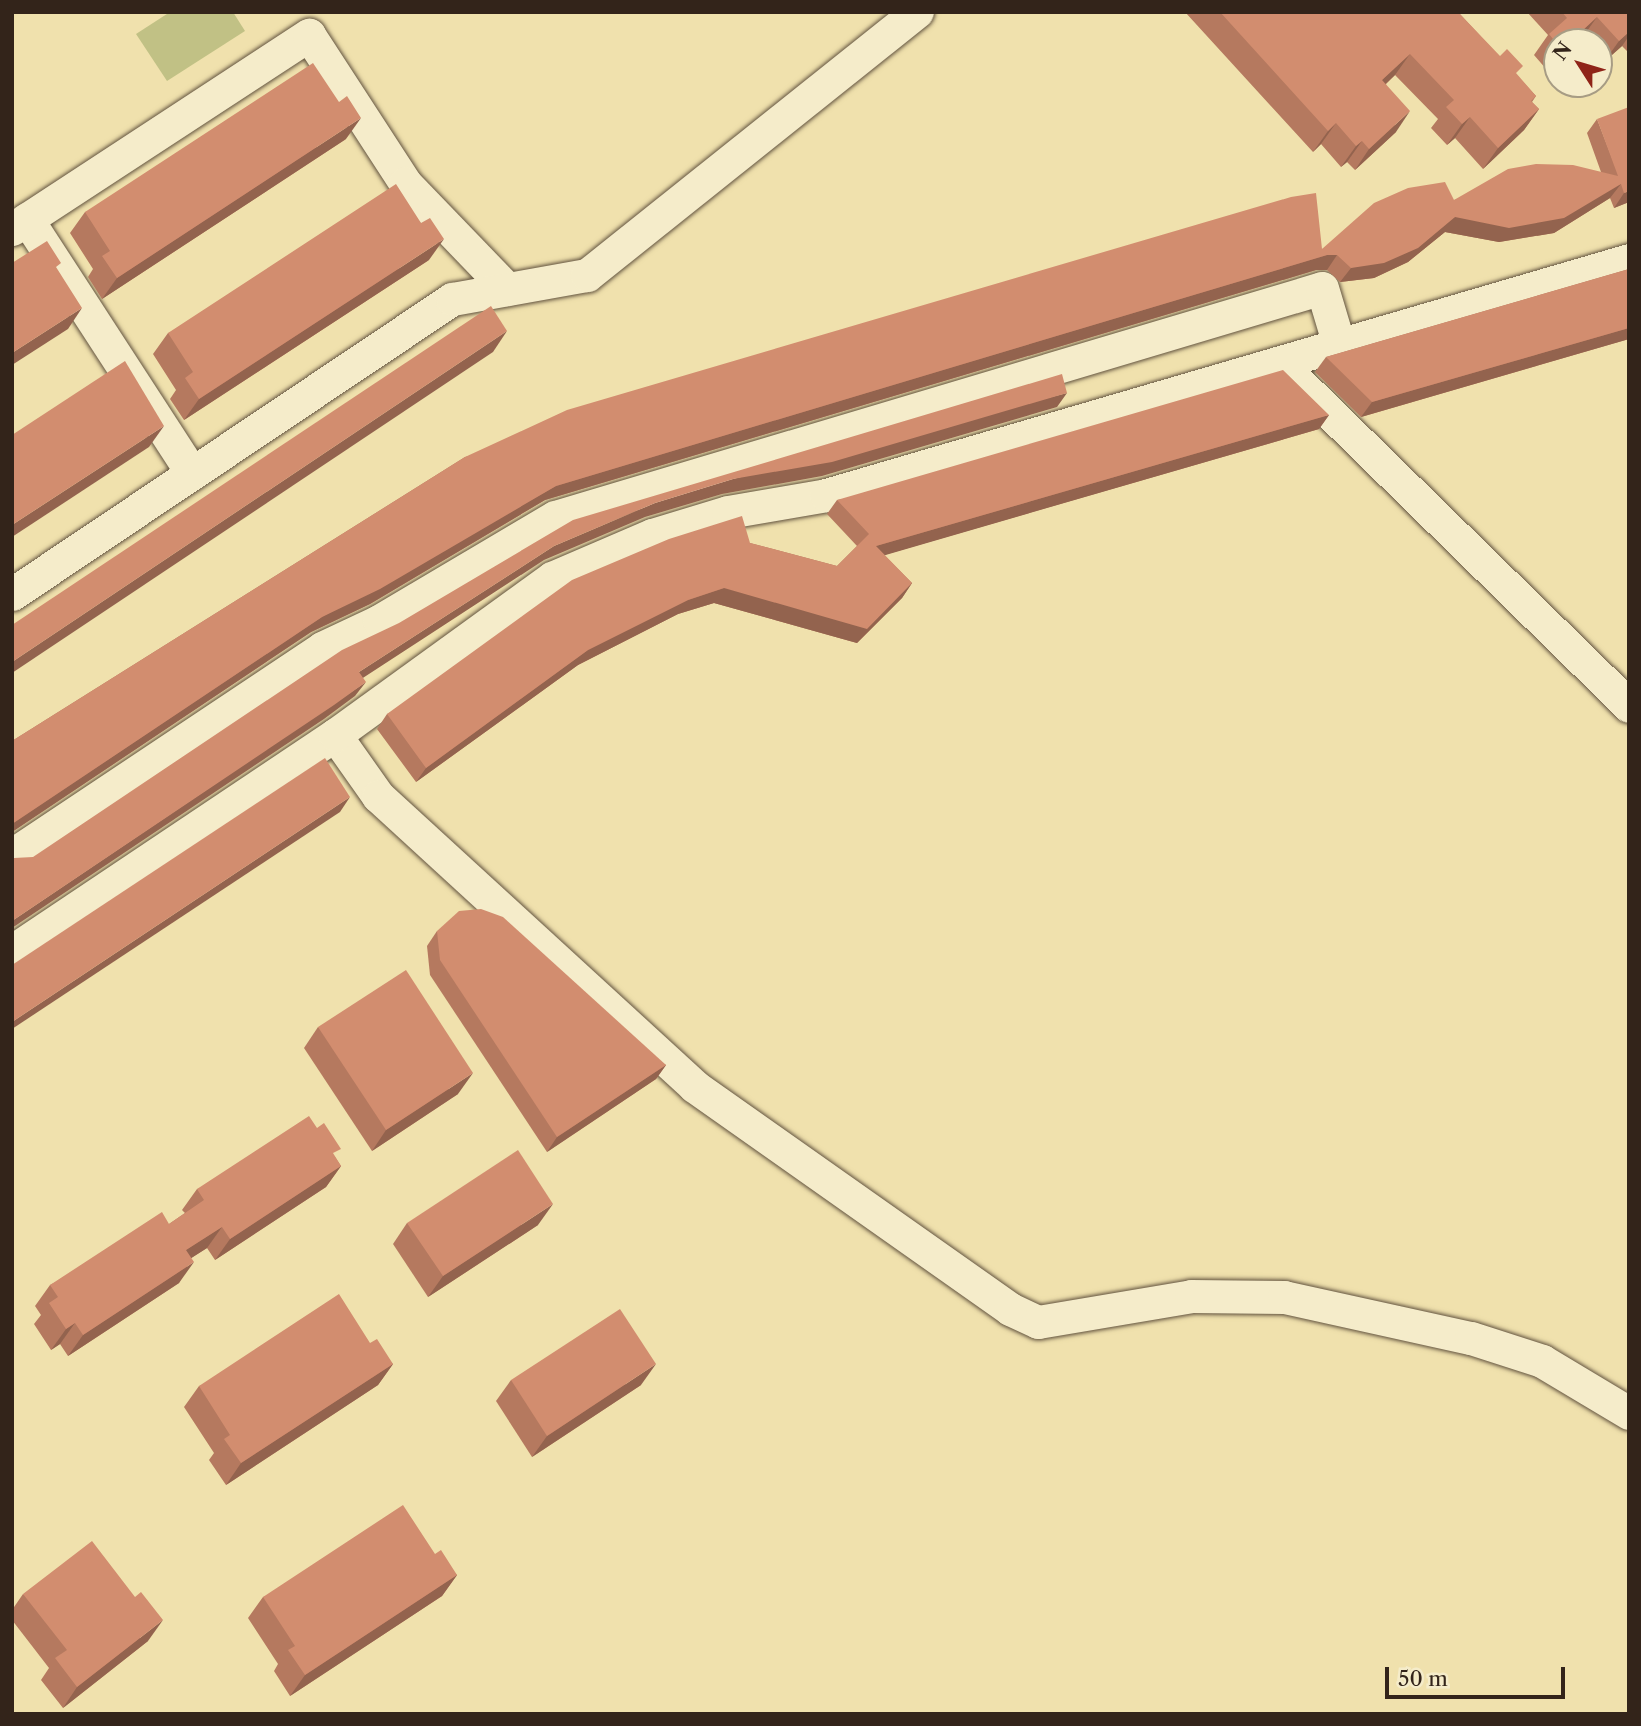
<!DOCTYPE html>
<style>
body{margin:0}
#map{position:relative;width:1641px;height:1726px;overflow:hidden;background:#f0e1ad;font-family:"Libre Caslon Text",serif}
div>[style]{position:absolute}
.green>*{inset:0;background:#c1c185}
.roads{filter:drop-shadow(0 0 2px #62533f) drop-shadow(0 0 2px #62533f)}
.minor>*{height:33px;margin:-16.5px;padding:0 16.5px;transform-origin:16.5px;border-radius:16.5px;background:#f5ecca}
.wall>*{inset:0;background:#b5795f}
.shaded-wall>*{inset:0;background:#93634e}
.building>*{inset:0;background:#d28d6f}
span{translate:-50% -50%;white-space:nowrap;text-align:center;line-height:1.15;-webkit-text-stroke:5px #f5ecca;paint-order:stroke}
.frame{position:absolute;inset:0;border:14px solid #33241a;pointer-events:none}
.north{position:absolute;left:1543px;top:28px;width:70px;height:70px;box-sizing:border-box;background:#f5ecca;border:2px solid #a79c84;border-radius:50%;rotate:307deg;font-size:19px;font-weight:700;line-height:28px;text-align:center;color:#33241a}
.north::after{content:'';display:block;margin:auto;width:24px;height:32px;background:#8f2418;clip-path:polygon(50% 0,100% 100%,50% 72%,0 100%)}
.scale{position:absolute;left:1385px;top:1667px;width:180px;height:32px;box-sizing:border-box;border:4px solid #33241a;border-top:0;padding-left:9px;font-size:21px;line-height:24px;white-space:nowrap;color:#33241a;-webkit-text-stroke:5px #f5ecca;paint-order:stroke}
</style>
<div id="map">
<div class="green">
<div style="clip-path:polygon(170px 12px,233px 12px,245px 31px,167px 81px,136px 34px)"></div>
</div>
<div class="roads">
<div class="minor">
<div style="left:27px;top:219px;width:303px;rotate:57deg"></div>
<div style="left:12px;top:229px;width:355px;rotate:-33.2deg"></div>
<div style="left:309px;top:35px;width:176px;rotate:57deg"></div>
<div style="left:405px;top:183px;width:147px;rotate:46.1deg"></div>
<div style="left:1279px;top:363px;width:490px;rotate:44.4deg"></div>
<div style="left:12px;top:594px;width:530px;rotate:-33.84deg"></div>
<div style="left:452px;top:299px;width:137px;rotate:-10.1deg"></div>
<div style="left:587px;top:275px;width:422px;rotate:-38.6deg"></div>
<div style="left:335px;top:735px;width:75px;rotate:54.8deg"></div>
<div style="left:378px;top:796px;width:429px;rotate:42.5deg"></div>
<div style="left:694px;top:1086px;width:387px;rotate:35.2deg"></div>
<div style="left:1010px;top:1309px;width:31px;rotate:25deg"></div>
<div style="left:1038px;top:1322px;width:155px;rotate:-9.6deg"></div>
<div style="left:1191px;top:1296px;width:93px;rotate:0.6deg"></div>
<div style="left:1284px;top:1297px;width:191px;rotate:12.4deg"></div>
<div style="left:1471px;top:1338px;width:75px;rotate:17.9deg"></div>
<div style="left:1542px;top:1361px;width:101px;rotate:30.9deg"></div>
<div style="left:12px;top:855px;width:373px;rotate:-33.7deg"></div>
<div style="left:322px;top:648px;width:63px;rotate:-25.3deg"></div>
<div style="left:379px;top:621px;width:204px;rotate:-30.6deg"></div>
<div style="left:555px;top:517px;width:800px;rotate:-16.62deg"></div>
<div style="left:1322px;top:288px;width:59px;rotate:73.4deg"></div>
<div style="left:12px;top:951px;width:389px;rotate:-33.8deg"></div>
<div style="left:335px;top:735px;width:268px;rotate:-35.9deg"></div>
<div style="left:552px;top:578px;width:109px;rotate:-23.3deg"></div>
<div style="left:652px;top:535px;width:79px;rotate:-16.8deg"></div>
<div style="left:728px;top:512px;width:99px;rotate:-9.8deg"></div>
<div style="left:826px;top:495px;width:837px;rotate:-16.31deg"></div>
</div>
</div>
<div class="wall">
<div style="clip-path:polygon(1185px 12px,1458px 12px,1536px 96px,1532px 102px,1539px 109px,1524px 130px,1483px 169px,1455px 138px,1447px 145px,1431px 128px,1438px 119px,1395px 75px,1386px 84px,1396px 132px,1355px 170px,1347px 162px,1341px 167px,1321px 144px,1313px 152px)"></div>
<div style="clip-path:polygon(1527px 12px,1629px 12px,1629px 53px,1622px 46px,1604px 62px,1599px 56px,1599px 42px,1586px 42px,1582px 38px,1557px 42px,1557px 61px,1547px 70px,1534px 55px,1548px 35px)"></div>
<div style="clip-path:polygon(1597px 119px,1629px 202px,1614px 208px,1610px 198px,1554px 233px,1499px 242px,1445px 232px,1408px 262px,1374px 278px,1340px 282px,1327px 270px,1316px 270px,545px 500px,370px 604px,311px 632px,12px 832px,12px 741px,465px 457px,1322px 249px,1454px 200px,1601px 172px,1587px 133px)"></div>
<div style="clip-path:polygon(346px 139px,102px 299px,88px 277px,93px 269px,70px 233px,85px 212px)"></div>
<div style="clip-path:polygon(429px 260px,184px 420px,170px 399px,176px 390px,153px 354px,168px 333px)"></div>
<div style="clip-path:polygon(1629px 269px,1629px 339px,1361px 417px,1315px 372px,1326px 357px)"></div>
<div style="clip-path:polygon(1329px 415px,1319px 429px,884px 555px,912px 583px,902px 598px,857px 643px,714px 603px,678px 614px,578px 665px,416px 782px,377px 729px,387px 714px,750px 543px,837px 566px,857px 546px,827px 514px,837px 500px)"></div>
<div style="clip-path:polygon(437px 931px,666px 1065px,656px 1079px,547px 1152px,430px 975px,427px 946px)"></div>
<div style="clip-path:polygon(318px 1027px,458px 1094px,372px 1151px,304px 1048px)"></div>
<div style="clip-path:polygon(335px 1157px,341px 1166px,326px 1187px,215px 1260px,207px 1248px,191px 1258px,179px 1283px,68px 1356px,60px 1344px,51px 1350px,34px 1324px,41px 1315px,35px 1306px,50px 1285px,169px 1224px,185px 1213px,182px 1210px,197px 1189px)"></div>
<div style="clip-path:polygon(407px 1223px,538px 1225px,428px 1297px,393px 1244px)"></div>
<div style="clip-path:polygon(370px 1343px,393px 1364px,378px 1385px,226px 1485px,209px 1460px,214px 1453px,184px 1407px,199px 1386px)"></div>
<div style="clip-path:polygon(511px 1380px,641px 1385px,532px 1457px,496px 1401px)"></div>
<div style="clip-path:polygon(435px 1554px,457px 1575px,442px 1596px,290px 1696px,274px 1671px,278px 1664px,248px 1618px,263px 1597px)"></div>
<div style="clip-path:polygon(23px 1594px,148px 1641px,63px 1708px,41px 1680px,49px 1668px,12px 1620px,12px 1610px)"></div>
</div>
<div class="shaded-wall">
<div style="clip-path:polygon(1597px 17px,1582px 38px,1578px 42px,1570px 42px)"></div>
<div style="clip-path:polygon(1629px 32px,1629px 36px,1622px 46px,1604px 62px,1619px 41px)"></div>
<div style="clip-path:polygon(1410px 54px,1395px 75px,1367px 101px,1382px 80px)"></div>
<div style="clip-path:polygon(1557px 56px,1557px 61px,1547px 70px)"></div>
<div style="clip-path:polygon(1539px 109px,1524px 130px,1483px 169px,1498px 148px)"></div>
<div style="clip-path:polygon(1410px 111px,1396px 132px,1355px 170px,1369px 149px)"></div>
<div style="clip-path:polygon(1470px 117px,1455px 138px,1447px 145px,1462px 124px)"></div>
<div style="clip-path:polygon(361px 118px,346px 139px,102px 299px,117px 278px)"></div>
<div style="clip-path:polygon(1336px 123px,1321px 144px,1313px 152px,1328px 131px)"></div>
<div style="clip-path:polygon(1362px 141px,1347px 162px,1341px 167px,1356px 146px)"></div>
<div style="clip-path:polygon(1621px 184px,1610px 198px,1554px 233px,1499px 242px,1445px 232px,1408px 262px,1374px 278px,1340px 282px,1351px 268px,1455px 217px)"></div>
<div style="clip-path:polygon(1629px 191px,1629px 202px,1614px 208px,1624px 193px)"></div>
<div style="clip-path:polygon(444px 239px,429px 260px,184px 420px,199px 399px)"></div>
<div style="clip-path:polygon(1327px 255px,1337px 255px,1327px 270px,1316px 270px,545px 500px,370px 604px,311px 632px,12px 832px,12px 824px,322px 617px,556px 486px)"></div>
<div style="clip-path:polygon(82px 308px,68px 329px,12px 365px,12px 353px)"></div>
<div style="clip-path:polygon(1629px 328px,1629px 339px,1361px 417px,1372px 402px)"></div>
<div style="clip-path:polygon(507px 331px,493px 352px,12px 673px,12px 662px)"></div>
<div style="clip-path:polygon(1067px 393px,1057px 407px,822px 476px,722px 494px,645px 517px,544px 560px,349px 687px,359px 672px,554px 546px,655px 503px,733px 479px)"></div>
<div style="clip-path:polygon(1329px 415px,1319px 429px,865px 561px,876px 546px)"></div>
<div style="clip-path:polygon(164px 426px,149px 447px,12px 537px,12px 525px)"></div>
<div style="clip-path:polygon(912px 583px,902px 598px,857px 643px,714px 603px,678px 614px,578px 665px,416px 782px,426px 768px,588px 650px,688px 600px,724px 588px)"></div>
<div style="clip-path:polygon(366px 682px,355px 696px,324px 719px,12px 928px,12px 921px)"></div>
<div style="clip-path:polygon(350px 797px,340px 812px,12px 1029px,12px 1022px)"></div>
<div style="clip-path:polygon(666px 1065px,656px 1079px,547px 1152px,557px 1137px)"></div>
<div style="clip-path:polygon(473px 1073px,458px 1094px,372px 1151px,386px 1130px)"></div>
<div style="clip-path:polygon(341px 1166px,326px 1187px,215px 1260px,230px 1239px)"></div>
<div style="clip-path:polygon(553px 1204px,538px 1225px,428px 1297px,443px 1276px)"></div>
<div style="clip-path:polygon(222px 1227px,207px 1248px,171px 1271px,186px 1250px)"></div>
<div style="clip-path:polygon(194px 1262px,179px 1283px,68px 1356px,83px 1335px)"></div>
<div style="clip-path:polygon(75px 1323px,60px 1344px,51px 1350px,66px 1329px)"></div>
<div style="clip-path:polygon(393px 1364px,378px 1385px,226px 1485px,241px 1463px)"></div>
<div style="clip-path:polygon(656px 1364px,641px 1385px,532px 1457px,547px 1436px)"></div>
<div style="clip-path:polygon(457px 1575px,442px 1596px,290px 1696px,305px 1675px)"></div>
<div style="clip-path:polygon(163px 1620px,148px 1641px,63px 1708px,77px 1687px)"></div>
</div>
<div class="building">
<div style="clip-path:polygon(1220px 12px,1458px 12px,1500px 56px,1507px 49px,1523px 66px,1516px 73px,1536px 96px,1531px 101px,1539px 109px,1498px 148px,1470px 117px,1462px 124px,1446px 107px,1454px 100px,1410px 54px,1382px 80px,1410px 111px,1369px 149px,1362px 141px,1356px 146px,1336px 123px,1328px 131px)"></div>
<div style="clip-path:polygon(1562px 12px,1629px 12px,1629px 32px,1619px 41px,1597px 17px,1570px 42px,1557px 42px,1557px 44px,1549px 34px,1567px 18px)"></div>
<div style="clip-path:polygon(313px 63px,339px 102px,347px 96px,361px 118px,117px 278px,102px 256px,110px 251px,85px 212px)"></div>
<div style="clip-path:polygon(1629px 107px,1629px 191px,1624px 193px,1621px 184px,1564px 218px,1509px 228px,1455px 217px,1418px 248px,1384px 263px,1351px 268px,1337px 255px,1327px 255px,556px 486px,380px 589px,322px 617px,12px 824px,12px 741px,465px 457px,567px 410px,1291px 197px,1316px 193px,1322px 249px,1374px 203px,1408px 188px,1445px 182px,1454px 200px,1508px 169px,1536px 164px,1573px 165px,1618px 176px,1597px 119px)"></div>
<div style="clip-path:polygon(396px 184px,421px 223px,430px 218px,444px 239px,199px 399px,185px 378px,193px 372px,168px 333px)"></div>
<div style="clip-path:polygon(47px 241px,61px 263px,56px 267px,82px 308px,12px 353px,12px 263px)"></div>
<div style="clip-path:polygon(1629px 269px,1629px 328px,1372px 402px,1326px 357px)"></div>
<div style="clip-path:polygon(491px 306px,507px 331px,12px 662px,12px 625px)"></div>
<div style="clip-path:polygon(125px 361px,164px 426px,12px 525px,12px 435px)"></div>
<div style="clip-path:polygon(1283px 370px,1329px 415px,876px 546px,912px 583px,867px 629px,724px 588px,688px 600px,588px 650px,426px 768px,387px 714px,572px 580px,669px 539px,742px 516px,750px 543px,837px 566px,869px 534px,837px 500px)"></div>
<div style="clip-path:polygon(1062px 374px,1067px 393px,832px 462px,733px 479px,655px 503px,554px 546px,359px 672px,366px 682px,334px 705px,12px 921px,12px 856px,14px 858px,33px 857px,342px 650px,399px 623px,573px 520px)"></div>
<div style="clip-path:polygon(325px 758px,350px 797px,12px 1022px,12px 965px)"></div>
<div style="clip-path:polygon(481px 909px,503px 917px,666px 1065px,557px 1137px,440px 960px,437px 931px,459px 911px)"></div>
<div style="clip-path:polygon(406px 970px,473px 1073px,386px 1130px,318px 1027px)"></div>
<div style="clip-path:polygon(309px 1116px,317px 1128px,324px 1123px,341px 1149px,333px 1153px,341px 1166px,230px 1239px,222px 1227px,186px 1250px,194px 1262px,83px 1335px,75px 1323px,66px 1329px,49px 1303px,58px 1297px,50px 1285px,162px 1212px,169px 1224px,204px 1200px,197px 1189px)"></div>
<div style="clip-path:polygon(518px 1150px,553px 1204px,443px 1276px,407px 1223px)"></div>
<div style="clip-path:polygon(339px 1294px,370px 1343px,377px 1339px,393px 1364px,241px 1463px,224px 1439px,230px 1435px,199px 1386px)"></div>
<div style="clip-path:polygon(620px 1309px,656px 1364px,547px 1436px,511px 1380px)"></div>
<div style="clip-path:polygon(403px 1505px,435px 1554px,441px 1550px,457px 1575px,305px 1675px,288px 1650px,295px 1646px,263px 1597px)"></div>
<div style="clip-path:polygon(92px 1541px,135px 1597px,141px 1592px,163px 1620px,77px 1687px,55px 1658px,67px 1650px,23px 1594px)"></div>
</div>
<div class="frame"></div>
<div class="north">N</div>
<div class="scale">50 m</div>
</div>
